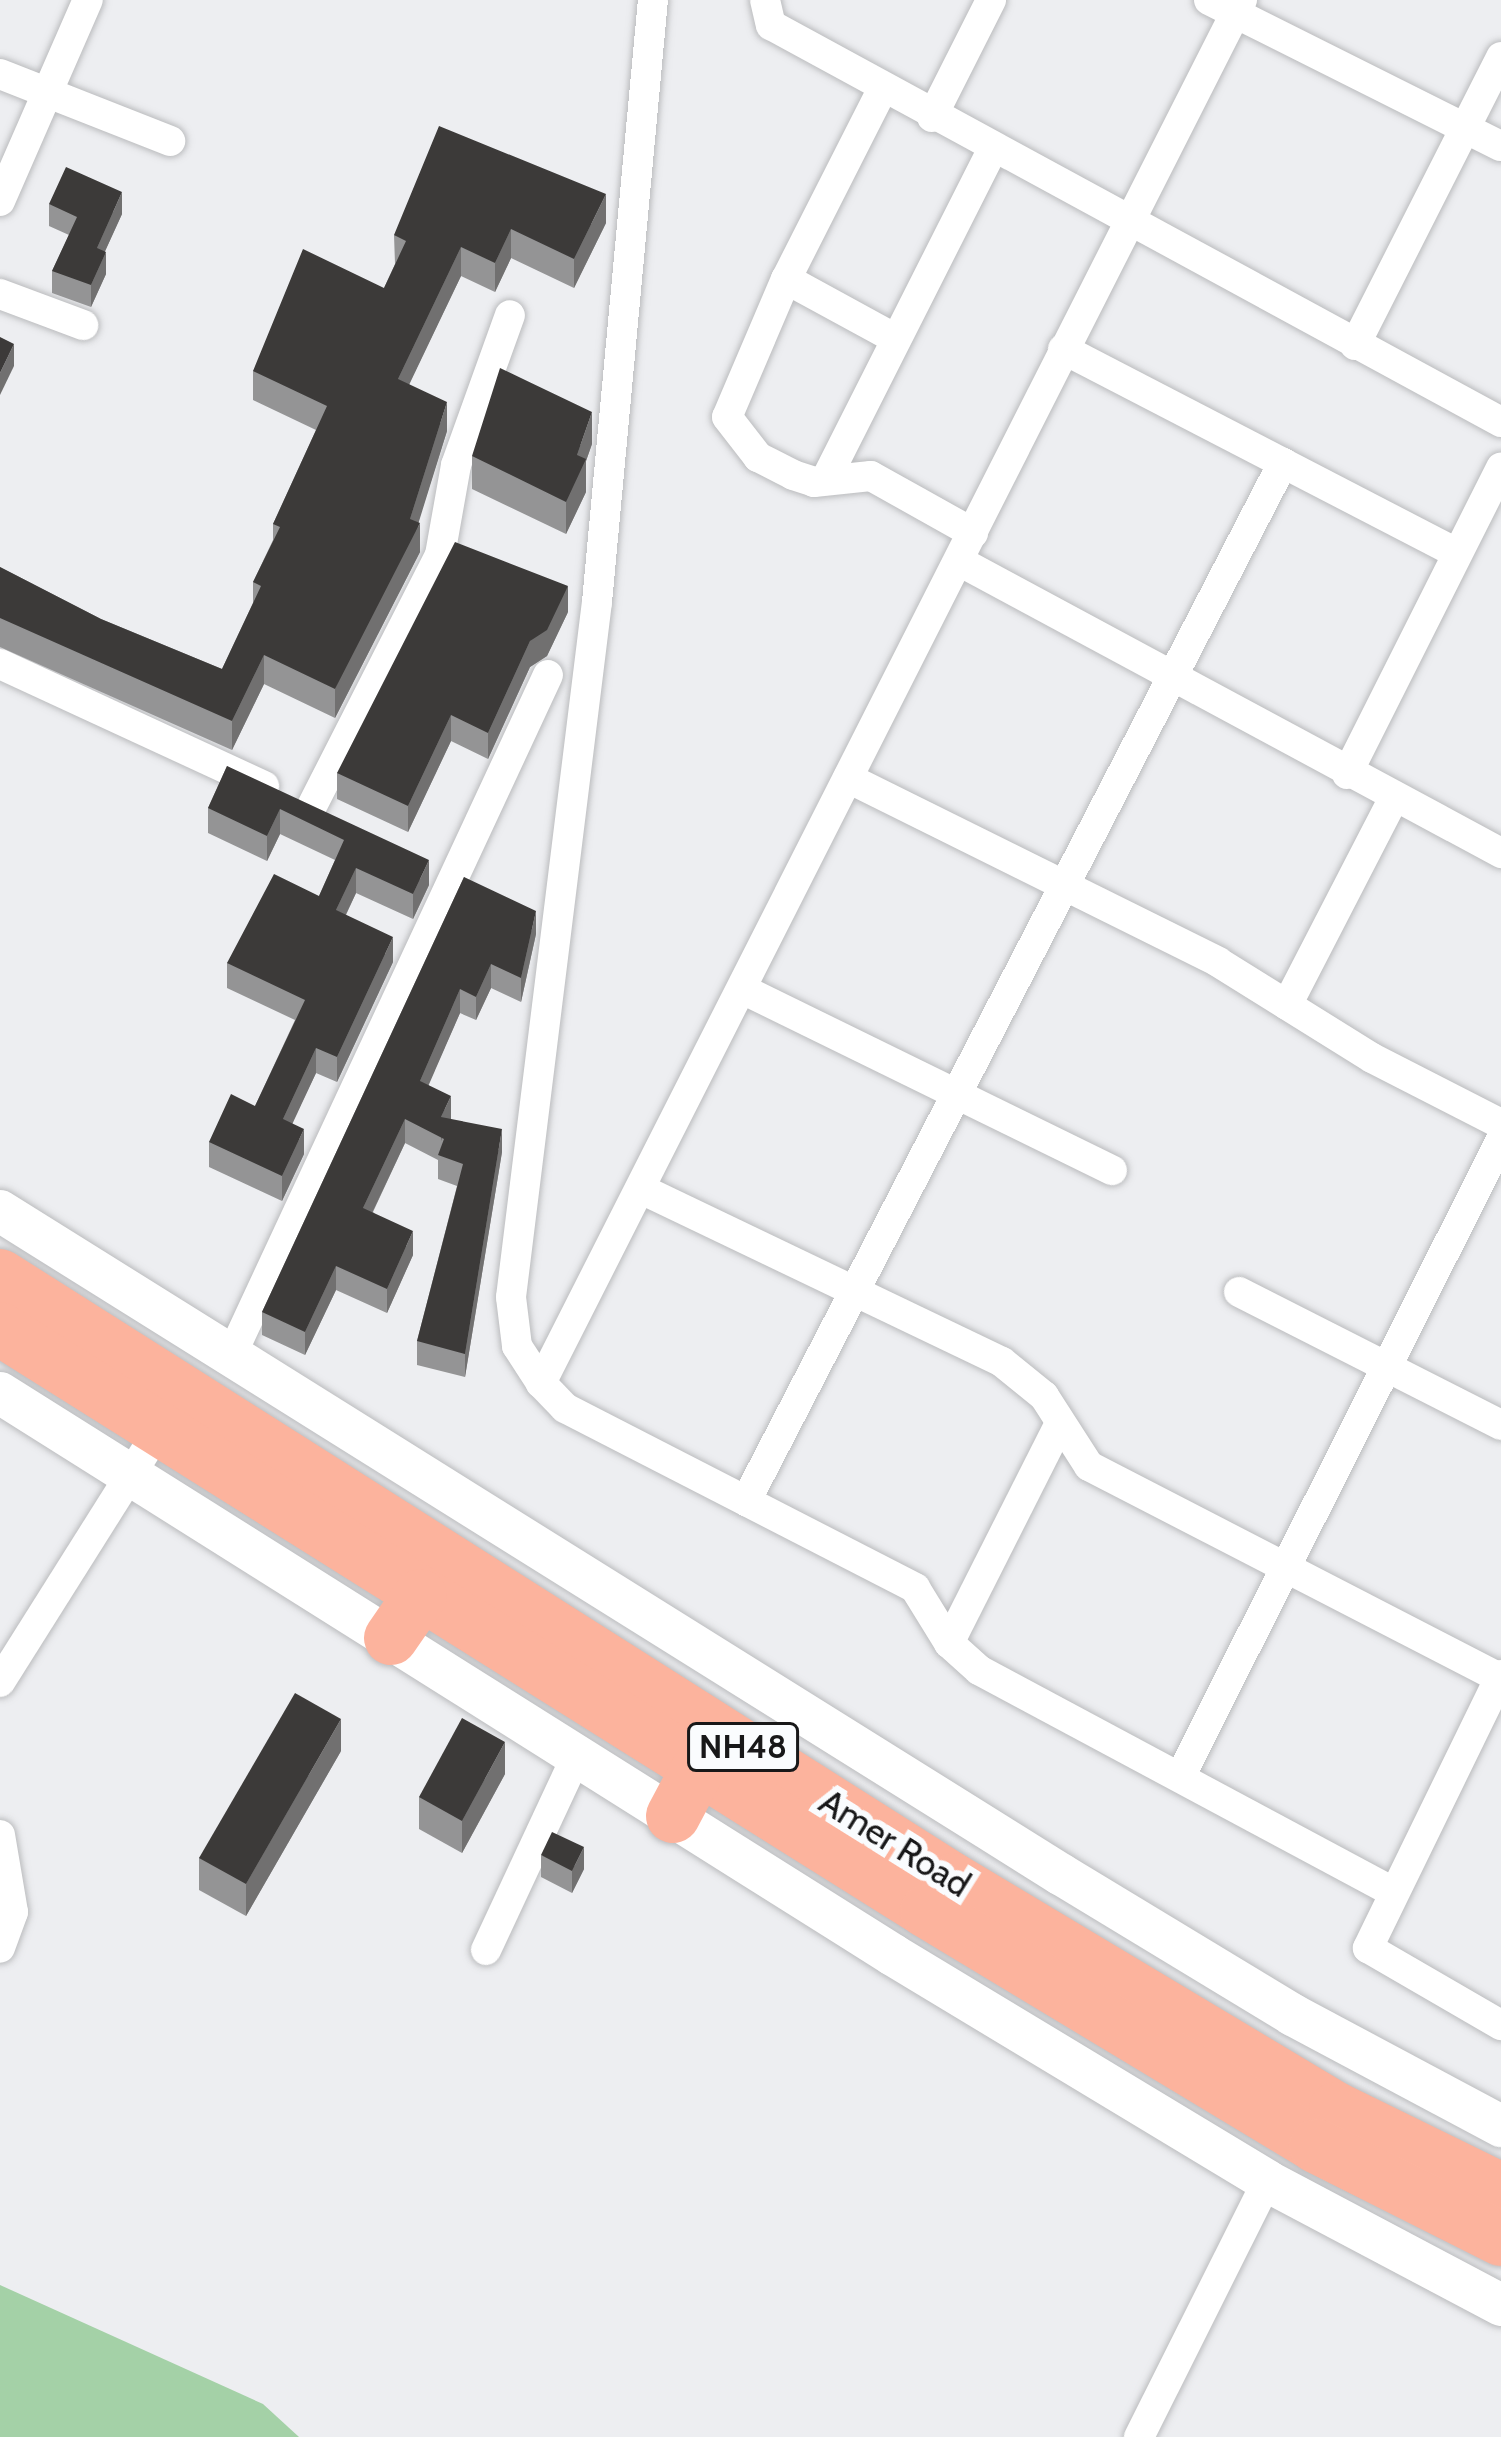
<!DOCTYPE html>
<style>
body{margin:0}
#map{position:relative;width:1501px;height:2437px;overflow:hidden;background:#edeef1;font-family:Cabin,sans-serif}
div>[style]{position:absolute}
.green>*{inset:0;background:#a4d1a7}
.roads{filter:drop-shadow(0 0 3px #bbbcbe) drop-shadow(0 0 3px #bbbcbe)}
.street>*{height:30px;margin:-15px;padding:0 15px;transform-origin:15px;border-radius:15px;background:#fff}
.secondary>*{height:42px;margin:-21px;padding:0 21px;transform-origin:21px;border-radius:21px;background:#fff}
.highway>*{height:54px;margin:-27px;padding:0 27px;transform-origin:27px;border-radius:27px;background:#fcb39d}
.wall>*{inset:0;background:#949495}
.shaded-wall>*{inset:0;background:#717070}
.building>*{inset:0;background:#3c3a39}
span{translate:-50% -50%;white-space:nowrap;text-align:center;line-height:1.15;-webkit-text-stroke:12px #fafcfe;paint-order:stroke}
.shield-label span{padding:3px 9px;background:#fafcfe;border:3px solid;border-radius:9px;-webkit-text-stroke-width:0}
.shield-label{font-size:33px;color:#181819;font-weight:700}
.street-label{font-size:36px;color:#181819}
</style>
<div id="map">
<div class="green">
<div style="clip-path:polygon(0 2285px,263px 2404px,299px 2437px,0 2437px)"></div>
</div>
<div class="roads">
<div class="street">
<div style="left:765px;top:0;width:26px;rotate:77deg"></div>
<div style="left:771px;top:25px;width:831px;rotate:28.54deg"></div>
<div style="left:1209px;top:0;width:326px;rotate:26.6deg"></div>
<div style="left:1242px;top:0;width:1551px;rotate:116.88deg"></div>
<div style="left:541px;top:1383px;width:35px;rotate:46deg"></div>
<div style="left:565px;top:1408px;width:394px;rotate:27.2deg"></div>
<div style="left:915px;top:1588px;width:65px;rotate:58.3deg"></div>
<div style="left:949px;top:1643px;width:40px;rotate:42deg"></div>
<div style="left:979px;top:1670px;width:466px;rotate:28.2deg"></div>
<div style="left:0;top:74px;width:183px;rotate:21.5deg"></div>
<div style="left:883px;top:88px;width:214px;rotate:116.9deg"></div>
<div style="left:786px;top:279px;width:150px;rotate:113.1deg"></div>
<div style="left:727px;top:417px;width:51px;rotate:52.2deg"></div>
<div style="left:758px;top:457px;width:39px;rotate:27deg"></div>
<div style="left:793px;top:475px;width:22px;rotate:18deg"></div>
<div style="left:814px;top:482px;width:57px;rotate:-6deg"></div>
<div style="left:871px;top:476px;width:117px;rotate:29.2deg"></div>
<div style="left:932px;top:117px;width:131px;rotate:-63.2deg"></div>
<div style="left:0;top:201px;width:219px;rotate:-66.4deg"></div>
<div style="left:786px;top:279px;width:125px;rotate:28.6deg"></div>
<div style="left:0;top:294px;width:89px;rotate:20.5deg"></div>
<div style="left:1355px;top:345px;width:323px;rotate:-63.1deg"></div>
<div style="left:1063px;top:349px;width:443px;rotate:27.4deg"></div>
<div style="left:826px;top:479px;width:370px;rotate:-63.2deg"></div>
<div style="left:959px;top:561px;width:616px;rotate:28.31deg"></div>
<div style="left:0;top:664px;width:291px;rotate:24.8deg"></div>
<div style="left:1347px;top:774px;width:343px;rotate:-63.3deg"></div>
<div style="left:848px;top:778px;width:413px;rotate:26.4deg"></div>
<div style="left:1218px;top:962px;width:181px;rotate:31.9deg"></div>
<div style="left:1372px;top:1058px;width:145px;rotate:27.1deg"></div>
<div style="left:311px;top:808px;width:284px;rotate:-63deg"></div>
<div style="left:440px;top:555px;width:91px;rotate:-79.9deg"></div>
<div style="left:456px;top:465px;width:159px;rotate:-70.2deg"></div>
<div style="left:742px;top:989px;width:412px;rotate:26.1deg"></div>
<div style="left:1287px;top:1005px;width:233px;rotate:-62.7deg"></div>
<div style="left:641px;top:1189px;width:400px;rotate:25.6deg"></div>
<div style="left:1002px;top:1362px;width:54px;rotate:39deg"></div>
<div style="left:1044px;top:1396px;width:83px;rotate:57.3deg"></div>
<div style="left:1089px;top:1466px;width:462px;rotate:27.3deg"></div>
<div style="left:1239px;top:1292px;width:294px;rotate:26.9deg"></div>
<div style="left:231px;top:1356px;width:751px;rotate:-65.04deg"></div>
<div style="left:541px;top:1383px;width:44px;rotate:-123deg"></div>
<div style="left:517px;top:1346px;width:49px;rotate:-97deg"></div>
<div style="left:511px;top:1297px;width:700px;rotate:-82.95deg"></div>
<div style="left:597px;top:602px;width:605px;rotate:-84.69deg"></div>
<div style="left:746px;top:1501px;width:1169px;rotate:-62.65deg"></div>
<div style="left:949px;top:1643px;width:246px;rotate:-63.2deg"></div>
<div style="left:1501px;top:1675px;width:304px;rotate:116deg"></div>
<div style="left:1368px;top:1948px;width:154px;rotate:30.1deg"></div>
<div style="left:0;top:1682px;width:298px;rotate:-57.8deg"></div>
<div style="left:1180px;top:1777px;width:713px;rotate:-63.26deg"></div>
<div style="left:0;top:1835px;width:78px;rotate:80.4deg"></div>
<div style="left:13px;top:1912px;width:38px;rotate:110deg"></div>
<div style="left:486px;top:1950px;width:215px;rotate:-65deg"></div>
<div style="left:1139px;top:2437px;width:286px;rotate:-63.4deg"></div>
</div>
<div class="secondary">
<div style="left:0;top:1211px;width:1252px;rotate:32.02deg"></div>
<div style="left:1062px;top:1875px;width:270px;rotate:31.2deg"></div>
<div style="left:1293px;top:2015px;width:236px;rotate:28.1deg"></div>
<div style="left:0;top:1393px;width:1055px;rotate:32.18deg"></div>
<div style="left:893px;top:1955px;width:437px;rotate:31.1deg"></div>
<div style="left:1267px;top:2181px;width:265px;rotate:27.9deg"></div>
</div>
<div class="highway">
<div style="left:0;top:1276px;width:1128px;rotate:32.37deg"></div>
<div style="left:953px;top:1880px;width:446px;rotate:30.9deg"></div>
<div style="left:1336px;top:2109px;width:184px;rotate:26.1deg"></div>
<div style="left:0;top:1329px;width:1095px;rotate:32.12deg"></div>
<div style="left:927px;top:1911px;width:454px;rotate:31.1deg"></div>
<div style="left:1316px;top:2146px;width:207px;rotate:26.7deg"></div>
<div style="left:391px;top:1638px;width:51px;rotate:-55.4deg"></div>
<div style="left:673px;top:1816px;width:53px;rotate:-62deg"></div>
</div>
</div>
<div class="wall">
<div style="clip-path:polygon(49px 204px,122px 214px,105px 251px,106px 274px,91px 307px,52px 293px,52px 271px,69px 235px,49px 226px)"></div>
<div style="clip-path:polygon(606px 223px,574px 288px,511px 258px,495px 292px,461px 276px,409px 384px,447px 431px,418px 522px,420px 552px,335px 718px,264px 684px,232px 750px,0 647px,0 567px,101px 619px,222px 669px,253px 603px,253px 582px,273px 540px,273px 524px,316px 430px,253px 400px,253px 371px,384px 288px,395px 264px,394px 235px)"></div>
<div style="clip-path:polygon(592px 444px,586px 461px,586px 492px,566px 534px,472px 489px,472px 456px)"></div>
<div style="clip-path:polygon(568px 612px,547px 656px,530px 667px,488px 759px,451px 741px,408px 832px,337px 799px,337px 773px)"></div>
<div style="clip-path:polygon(227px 766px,429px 885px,413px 919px,356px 893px,346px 915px,393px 962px,337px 1082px,316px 1073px,292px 1123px,304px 1154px,282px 1201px,209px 1167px,209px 1142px,255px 1106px,295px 1020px,227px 988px,227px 963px,319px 896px,335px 860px,280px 834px,267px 861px,208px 833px,208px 808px)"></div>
<div style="clip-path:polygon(464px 877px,536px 934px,521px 1002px,491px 988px,476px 1020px,460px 1013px,428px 1085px,451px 1119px,502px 1152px,465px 1377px,417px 1365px,417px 1341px,457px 1186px,438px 1179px,438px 1160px,405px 1143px,373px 1212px,413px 1255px,387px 1313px,336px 1290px,305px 1355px,262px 1335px,262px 1312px)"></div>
<div style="clip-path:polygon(341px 1751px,246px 1916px,199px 1890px,199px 1858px)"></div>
<div style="clip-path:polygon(505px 1774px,462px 1853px,419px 1829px,419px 1797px)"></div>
<div style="clip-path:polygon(541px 1855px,584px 1869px,572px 1893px,541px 1877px)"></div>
</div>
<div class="shaded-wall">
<div style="clip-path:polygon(122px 192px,122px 214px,97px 269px,97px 248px)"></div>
<div style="clip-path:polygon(606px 194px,606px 223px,574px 288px,574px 259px)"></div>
<div style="clip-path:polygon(511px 229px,511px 258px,495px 292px,495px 263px)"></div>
<div style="clip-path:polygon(461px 247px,461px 276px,398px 408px,398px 379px)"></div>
<div style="clip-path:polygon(106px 252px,106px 274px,91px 307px,91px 285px)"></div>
<div style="clip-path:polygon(14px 344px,14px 366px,0 395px,0 373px)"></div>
<div style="clip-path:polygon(447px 402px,447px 431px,416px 531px,420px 523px,420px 552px,335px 718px,335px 689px,410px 519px)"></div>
<div style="clip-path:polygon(592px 412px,592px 444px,586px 461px,586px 492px,566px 534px,566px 502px,577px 455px)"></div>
<div style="clip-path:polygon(568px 586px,568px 612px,547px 656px,530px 667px,488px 759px,488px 733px,530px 641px)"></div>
<div style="clip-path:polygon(264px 655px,264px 684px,232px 750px,232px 721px)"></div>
<div style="clip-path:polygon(451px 715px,451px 741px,408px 832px,408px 806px)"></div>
<div style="clip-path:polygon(280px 809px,280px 834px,267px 861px,267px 836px)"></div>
<div style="clip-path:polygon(429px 860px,429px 885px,413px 919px,413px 894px)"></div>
<div style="clip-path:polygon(356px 868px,356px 893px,336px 935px,336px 910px)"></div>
<div style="clip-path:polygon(536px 911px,536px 934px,521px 1002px,521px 978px)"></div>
<div style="clip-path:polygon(393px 937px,393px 962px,337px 1082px,337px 1057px)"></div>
<div style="clip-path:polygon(491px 964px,491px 988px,476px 1020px,476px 997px)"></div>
<div style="clip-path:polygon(460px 989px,460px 1013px,420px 1105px,420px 1081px)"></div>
<div style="clip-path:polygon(316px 1048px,316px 1073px,283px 1144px,283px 1119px)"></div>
<div style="clip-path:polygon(451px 1096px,451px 1120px,441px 1141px,441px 1117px)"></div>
<div style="clip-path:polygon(405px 1119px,405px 1143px,363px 1232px,363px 1208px)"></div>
<div style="clip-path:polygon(304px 1129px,304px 1154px,282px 1201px,282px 1176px)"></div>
<div style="clip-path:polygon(502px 1129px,502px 1152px,465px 1377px,465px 1354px)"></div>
<div style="clip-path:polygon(413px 1231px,413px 1255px,387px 1313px,387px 1289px)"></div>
<div style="clip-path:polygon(336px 1266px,336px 1290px,305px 1355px,305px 1332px)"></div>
<div style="clip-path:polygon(341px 1719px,341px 1751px,246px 1916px,246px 1884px)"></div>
<div style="clip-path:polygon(505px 1742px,505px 1774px,462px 1853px,462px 1821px)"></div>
<div style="clip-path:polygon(584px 1847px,584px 1869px,572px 1893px,572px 1871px)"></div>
</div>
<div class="building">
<div style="clip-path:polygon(439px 126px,606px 194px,574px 259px,511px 229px,495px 263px,461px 247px,398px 379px,447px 402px,410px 519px,420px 523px,335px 689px,264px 655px,232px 721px,0 618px,0 567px,101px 619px,222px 669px,261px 586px,253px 582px,280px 527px,273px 524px,327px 406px,253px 371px,303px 249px,384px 288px,406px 241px,394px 235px)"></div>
<div style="clip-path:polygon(66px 167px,122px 192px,97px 248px,106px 252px,91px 285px,52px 271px,77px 217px,49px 204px)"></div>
<div style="clip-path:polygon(0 337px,14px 344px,0 373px)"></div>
<div style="clip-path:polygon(500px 368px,592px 412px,577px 455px,586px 459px,566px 502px,472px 456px)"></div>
<div style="clip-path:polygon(455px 542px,568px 586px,547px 630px,530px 641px,488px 733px,451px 715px,408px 806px,337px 773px)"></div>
<div style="clip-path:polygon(227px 766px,429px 860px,413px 894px,356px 868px,336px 910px,393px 937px,337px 1057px,316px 1048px,283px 1119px,304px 1129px,282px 1176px,209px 1142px,231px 1094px,255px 1106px,305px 1000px,227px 963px,274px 874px,319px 896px,344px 840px,280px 809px,267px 836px,208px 808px)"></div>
<div style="clip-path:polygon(464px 877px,536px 911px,521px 978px,491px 964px,476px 997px,460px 989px,420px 1081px,451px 1096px,441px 1117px,502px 1129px,465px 1354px,417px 1341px,463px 1164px,438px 1155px,444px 1139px,405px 1119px,363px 1208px,413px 1231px,387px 1289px,336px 1266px,305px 1332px,262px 1312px)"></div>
<div style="clip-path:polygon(295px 1693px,341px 1719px,246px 1884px,199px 1858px)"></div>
<div style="clip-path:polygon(462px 1718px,505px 1742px,462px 1821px,419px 1797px)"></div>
<div style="clip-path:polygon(552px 1832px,584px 1847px,572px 1871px,541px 1855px)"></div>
</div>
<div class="shield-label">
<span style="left:743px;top:1747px">NH48</span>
</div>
<div class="street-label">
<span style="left:895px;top:1843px;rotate:32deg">Amer Road</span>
</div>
</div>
